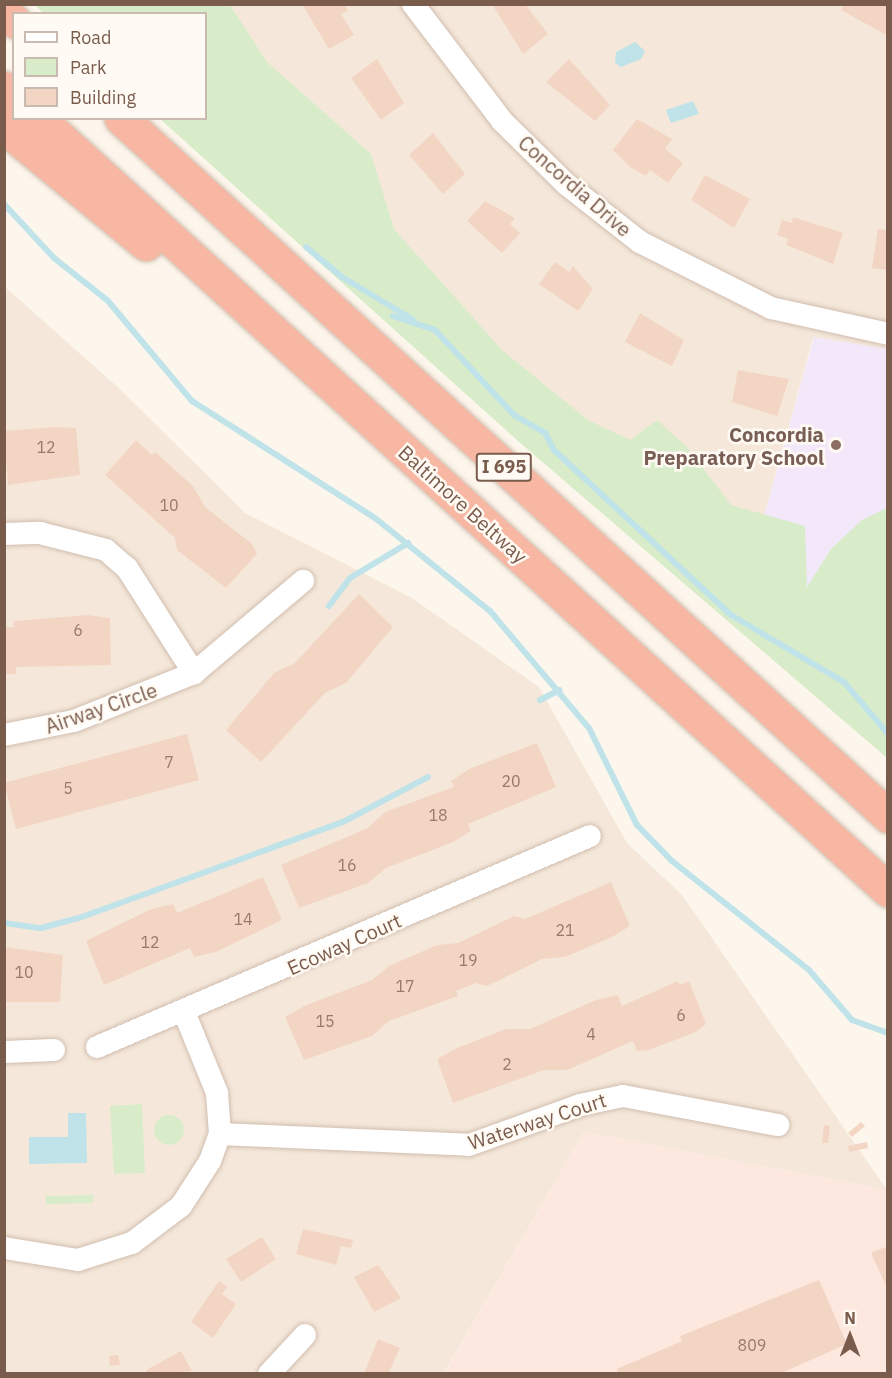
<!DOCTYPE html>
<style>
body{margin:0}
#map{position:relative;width:892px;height:1378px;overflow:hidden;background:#fdf6ec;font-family:"IBM Plex Sans",sans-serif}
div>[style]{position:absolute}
.residential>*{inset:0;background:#f5e8da}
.commercial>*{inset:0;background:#fde8e0}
.education>*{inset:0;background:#f3e8fa}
.green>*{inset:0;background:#d8ecc9}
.round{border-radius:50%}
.water>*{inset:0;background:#bfe3e8}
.stream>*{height:6px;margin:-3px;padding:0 3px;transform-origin:3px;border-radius:3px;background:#bfe3e8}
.building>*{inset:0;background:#f3d5c3}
.roads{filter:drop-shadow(0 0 2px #d1beb0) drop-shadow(0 0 2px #d1beb0)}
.street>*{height:22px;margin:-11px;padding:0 11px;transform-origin:11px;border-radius:11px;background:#fff}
.highway>*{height:33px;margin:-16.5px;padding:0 16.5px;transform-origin:16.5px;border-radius:16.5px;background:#f7b7a3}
.dots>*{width:16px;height:16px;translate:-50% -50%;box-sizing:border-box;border:3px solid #fffaf3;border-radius:50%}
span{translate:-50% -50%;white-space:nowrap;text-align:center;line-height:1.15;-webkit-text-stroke:5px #fffaf3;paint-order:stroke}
.number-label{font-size:16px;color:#987a6a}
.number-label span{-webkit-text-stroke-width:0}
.shield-label span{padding:2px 4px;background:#fffaf3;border:2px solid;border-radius:4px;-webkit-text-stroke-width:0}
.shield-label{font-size:18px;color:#7a5c4d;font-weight:700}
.street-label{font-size:20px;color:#7a5c4d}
.education-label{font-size:20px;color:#785e54;font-weight:700}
.right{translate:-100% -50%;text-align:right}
.frame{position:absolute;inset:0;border:6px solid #7a5c4d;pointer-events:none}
.legend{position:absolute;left:12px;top:12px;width:195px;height:108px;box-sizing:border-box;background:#fffaf3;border:2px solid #cabbb1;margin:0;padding:8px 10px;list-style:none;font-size:18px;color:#7a5c4d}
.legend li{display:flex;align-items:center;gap:12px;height:30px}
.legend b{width:30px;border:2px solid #cabbb1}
.north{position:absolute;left:820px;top:1306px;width:60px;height:60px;-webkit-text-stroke:4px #fffaf3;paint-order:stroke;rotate:0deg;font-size:16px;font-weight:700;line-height:24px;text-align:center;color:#7a5c4d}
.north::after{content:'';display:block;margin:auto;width:21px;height:27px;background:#7a5c4d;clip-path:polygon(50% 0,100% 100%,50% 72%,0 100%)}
</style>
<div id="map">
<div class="residential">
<div style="clip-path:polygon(204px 5px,887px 5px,887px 349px,813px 338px,757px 541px,457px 331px)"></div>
<div style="clip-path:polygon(4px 286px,122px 391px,245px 513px,412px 598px,539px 687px,627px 843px,682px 895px,887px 1190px,584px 1132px,444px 1373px,5px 1373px)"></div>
</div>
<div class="commercial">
<div style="clip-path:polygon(584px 1132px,887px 1190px,887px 1373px,444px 1374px)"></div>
</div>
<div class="education">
<div style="clip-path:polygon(814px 337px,887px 349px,887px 701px,757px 541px)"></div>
</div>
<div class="green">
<div style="clip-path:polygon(35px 5px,230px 5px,267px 62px,371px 154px,394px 229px,502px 350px,588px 420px,630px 440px,657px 420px,687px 447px,731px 505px,805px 526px,807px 587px,831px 549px,862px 520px,887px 508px,887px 758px,518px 441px,160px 119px,206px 118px,206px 14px,44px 14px)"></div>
<div style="clip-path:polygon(142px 1104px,145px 1173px,114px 1174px,110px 1106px)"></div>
<div class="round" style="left:154px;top:1115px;width:30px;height:30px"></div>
<div style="clip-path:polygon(93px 1195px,93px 1203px,46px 1204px,45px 1196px)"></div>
</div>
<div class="water">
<div style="clip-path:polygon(635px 42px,645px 51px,641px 59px,621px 67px,615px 63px,616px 52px)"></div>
<div style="clip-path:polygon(693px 101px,699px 114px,671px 123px,666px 110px)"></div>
<div style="clip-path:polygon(68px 1113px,86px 1113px,87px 1163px,29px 1164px,29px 1137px,68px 1137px)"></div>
</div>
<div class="stream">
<div style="left:4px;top:204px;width:74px;rotate:47.2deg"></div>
<div style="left:54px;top:258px;width:69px;rotate:38.5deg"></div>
<div style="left:108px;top:301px;width:131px;rotate:50deg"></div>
<div style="left:192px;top:401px;width:217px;rotate:32.6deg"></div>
<div style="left:375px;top:518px;width:148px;rotate:39deg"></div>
<div style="left:490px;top:611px;width:153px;rotate:49.8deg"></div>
<div style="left:589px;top:728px;width:108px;rotate:63.7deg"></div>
<div style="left:637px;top:825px;width:50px;rotate:45.8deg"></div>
<div style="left:672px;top:861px;width:175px;rotate:38.5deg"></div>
<div style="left:809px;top:970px;width:66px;rotate:49.3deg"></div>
<div style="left:852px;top:1020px;width:38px;rotate:20deg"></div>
<div style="left:306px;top:247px;width:47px;rotate:39.8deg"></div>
<div style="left:342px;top:277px;width:82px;rotate:31deg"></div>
<div style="left:393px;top:316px;width:44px;rotate:18.4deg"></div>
<div style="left:435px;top:330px;width:116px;rotate:47.1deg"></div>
<div style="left:514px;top:415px;width:36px;rotate:30deg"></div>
<div style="left:545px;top:433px;width:19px;rotate:62deg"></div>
<div style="left:554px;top:450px;width:242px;rotate:43deg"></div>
<div style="left:731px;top:615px;width:131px;rotate:30.7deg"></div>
<div style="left:844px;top:682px;width:68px;rotate:49.8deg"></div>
<div style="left:329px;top:606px;width:35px;rotate:-53deg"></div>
<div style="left:350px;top:578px;width:68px;rotate:-31.1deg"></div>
<div style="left:540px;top:700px;width:22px;rotate:-27deg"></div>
<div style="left:4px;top:923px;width:37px;rotate:8deg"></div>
<div style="left:41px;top:928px;width:39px;rotate:-15deg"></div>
<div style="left:79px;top:918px;width:281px;rotate:-20deg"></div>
<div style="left:343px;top:822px;width:96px;rotate:-27.9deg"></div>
</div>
<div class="building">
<div style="clip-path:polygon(302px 4px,344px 4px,348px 10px,341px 14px,354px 35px,329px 49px)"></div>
<div style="clip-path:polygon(492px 4px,525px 4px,548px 34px,523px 54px)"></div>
<div style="clip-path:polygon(845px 4px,888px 4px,888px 36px,841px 10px)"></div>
<div style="clip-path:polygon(377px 59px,404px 103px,381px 120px,351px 78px)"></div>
<div style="clip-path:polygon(569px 59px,610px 105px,595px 121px,546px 82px)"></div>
<div style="clip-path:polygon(637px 119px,672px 139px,665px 149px,683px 163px,668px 183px,650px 170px,646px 176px,630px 167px,613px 150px)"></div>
<div style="clip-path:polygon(433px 133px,465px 174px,443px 194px,409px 155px)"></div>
<div style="clip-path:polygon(705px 175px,750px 199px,734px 228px,691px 200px)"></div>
<div style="clip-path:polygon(485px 201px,515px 218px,510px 224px,520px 233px,502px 253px,467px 221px)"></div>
<div style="clip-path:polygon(793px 217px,843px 233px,833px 264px,786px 245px,788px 239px,777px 235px,782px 220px,792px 223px)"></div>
<div style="clip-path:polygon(878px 229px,888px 230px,888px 270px,872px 268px)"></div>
<div style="clip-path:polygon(555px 262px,569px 272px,573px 266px,593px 289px,578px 311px,539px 284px)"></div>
<div style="clip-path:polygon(640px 313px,684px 340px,672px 366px,625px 342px)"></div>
<div style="clip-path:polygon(738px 370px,789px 379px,777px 416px,732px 402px)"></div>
<div style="clip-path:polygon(54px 427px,76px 428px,80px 475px,8px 485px,4px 431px)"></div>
<div style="clip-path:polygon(136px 440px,152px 455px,155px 452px,193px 486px,205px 507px,252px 544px,257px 554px,226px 588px,177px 550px,175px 538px,105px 475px)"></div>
<div style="clip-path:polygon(359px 594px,393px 627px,346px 683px,325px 693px,261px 762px,226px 730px,274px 673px,295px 663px)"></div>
<div style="clip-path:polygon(88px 615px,110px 618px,111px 665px,16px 667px,16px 674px,4px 674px,4px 627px,14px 627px,14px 621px)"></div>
<div style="clip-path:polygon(187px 734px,199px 780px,16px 829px,4px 783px)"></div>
<div style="clip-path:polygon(537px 743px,556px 787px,468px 824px,471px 831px,453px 842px,386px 868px,368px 883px,299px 908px,281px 865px,368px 828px,385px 812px,454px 787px,451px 781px,469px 769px)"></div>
<div style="clip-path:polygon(263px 877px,282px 920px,216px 952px,194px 957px,190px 948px,104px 985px,86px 941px,151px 909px,173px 904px,177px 913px)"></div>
<div style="clip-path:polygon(611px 882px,630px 926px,612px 937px,565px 957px,542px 959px,487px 986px,476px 983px,456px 991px,458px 996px,389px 1021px,372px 1036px,304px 1060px,285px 1017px,304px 1006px,372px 980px,389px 966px,437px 945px,458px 943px,514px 916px,525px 919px)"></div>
<div style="clip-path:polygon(4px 947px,63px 955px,60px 1002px,4px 1002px)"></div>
<div style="clip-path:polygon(678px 981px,679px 985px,689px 981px,706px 1024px,696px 1032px,649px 1050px,637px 1051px,633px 1041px,567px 1070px,544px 1070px,453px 1103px,437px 1059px,457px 1048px,506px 1029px,530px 1029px,596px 1000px,618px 995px,622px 1006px)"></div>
<div style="clip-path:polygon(861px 1122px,865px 1126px,852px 1137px,848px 1133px)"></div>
<div style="clip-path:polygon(824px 1125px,830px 1126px,828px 1143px,822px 1143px)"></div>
<div style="clip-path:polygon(867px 1142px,868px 1148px,849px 1152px,848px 1146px)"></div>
<div style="clip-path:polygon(303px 1229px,353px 1240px,351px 1248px,341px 1246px,336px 1265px,296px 1254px)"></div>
<div style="clip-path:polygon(262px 1237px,276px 1259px,241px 1282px,226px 1259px)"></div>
<div style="clip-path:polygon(888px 1246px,888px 1290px,871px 1253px)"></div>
<div style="clip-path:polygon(378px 1265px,401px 1298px,374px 1312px,354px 1277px)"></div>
<div style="clip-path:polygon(819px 1280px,847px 1344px,779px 1374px,619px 1374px,617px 1369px,682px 1341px,680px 1336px)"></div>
<div style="clip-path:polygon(219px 1281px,227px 1287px,222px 1294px,236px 1304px,213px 1338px,191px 1322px)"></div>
<div style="clip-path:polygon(378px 1339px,400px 1348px,388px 1374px,364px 1374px)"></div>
<div style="clip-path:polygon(181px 1351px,192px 1371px,148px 1374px,146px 1370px)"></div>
<div style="clip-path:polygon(118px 1355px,120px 1365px,110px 1366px,109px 1356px)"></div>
</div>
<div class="roads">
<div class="street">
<div style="left:413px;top:4px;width:147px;rotate:52.7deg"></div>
<div style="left:502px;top:121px;width:90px;rotate:44.5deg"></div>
<div style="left:566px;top:184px;width:94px;rotate:38.1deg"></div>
<div style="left:640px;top:242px;width:147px;rotate:26.7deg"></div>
<div style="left:771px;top:308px;width:120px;rotate:12.5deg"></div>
<div style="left:4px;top:534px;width:36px;rotate:-2deg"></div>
<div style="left:40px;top:533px;width:68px;rotate:14.4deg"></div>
<div style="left:106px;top:550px;width:28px;rotate:41deg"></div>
<div style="left:127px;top:568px;width:125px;rotate:57.5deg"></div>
<div style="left:4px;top:735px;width:71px;rotate:-11.3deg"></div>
<div style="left:74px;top:721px;width:129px;rotate:-21.8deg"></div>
<div style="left:194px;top:673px;width:143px;rotate:-40.2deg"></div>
<div style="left:97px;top:1047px;width:536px;rotate:-23.17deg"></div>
<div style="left:4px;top:1052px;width:50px;rotate:-2.3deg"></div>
<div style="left:220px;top:1134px;width:249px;rotate:2.5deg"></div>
<div style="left:469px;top:1145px;width:118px;rotate:-19.8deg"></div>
<div style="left:580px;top:1105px;width:44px;rotate:-11.8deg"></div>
<div style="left:623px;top:1096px;width:158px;rotate:10.6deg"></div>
<div style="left:4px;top:1248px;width:75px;rotate:9.2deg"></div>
<div style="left:78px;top:1260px;width:57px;rotate:-17.5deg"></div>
<div style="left:132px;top:1243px;width:61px;rotate:-37.1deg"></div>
<div style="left:181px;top:1206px;width:54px;rotate:-57.2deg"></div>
<div style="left:210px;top:1161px;width:29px;rotate:-70deg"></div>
<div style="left:220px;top:1134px;width:41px;rotate:-94.2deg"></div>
<div style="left:217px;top:1093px;width:85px;rotate:-112.1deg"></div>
<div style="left:269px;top:1374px;width:53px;rotate:-47.3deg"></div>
</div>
<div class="highway">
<div style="left:4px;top:13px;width:13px;rotate:39deg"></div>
<div style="left:4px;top:88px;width:13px;rotate:39deg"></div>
<div style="left:38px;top:118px;width:1148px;rotate:42.25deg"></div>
<div style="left:121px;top:118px;width:1037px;rotate:42.3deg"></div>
<div style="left:4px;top:127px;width:184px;rotate:39.5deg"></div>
</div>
</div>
<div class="dots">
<div style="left:836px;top:445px;background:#8d6e63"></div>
</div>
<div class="number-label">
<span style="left:46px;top:447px">12</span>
<span style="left:169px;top:505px">10</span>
<span style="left:78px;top:630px">6</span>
<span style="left:169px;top:762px">7</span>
<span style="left:511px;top:781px">20</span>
<span style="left:68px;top:788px">5</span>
<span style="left:438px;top:815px">18</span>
<span style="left:347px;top:865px">16</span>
<span style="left:243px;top:919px">14</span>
<span style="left:565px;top:930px">21</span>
<span style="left:150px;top:942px">12</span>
<span style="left:468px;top:960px">19</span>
<span style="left:24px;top:972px">10</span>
<span style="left:405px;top:986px">17</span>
<span style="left:681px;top:1015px">6</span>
<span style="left:325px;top:1021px">15</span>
<span style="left:591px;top:1034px">4</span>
<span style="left:507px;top:1064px">2</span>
<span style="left:752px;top:1345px">809</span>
</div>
<div class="shield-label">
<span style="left:504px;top:467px">I 695</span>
</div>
<div class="street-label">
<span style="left:575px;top:186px;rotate:41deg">Concordia Drive</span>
<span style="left:463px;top:504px;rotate:42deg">Baltimore Beltway</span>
<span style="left:101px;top:708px;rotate:-19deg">Airway Circle</span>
<span style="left:344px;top:944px;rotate:-24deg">Ecoway Court</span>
<span style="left:537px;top:1121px;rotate:-18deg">Waterway Court</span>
</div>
<div class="education-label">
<span class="right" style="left:824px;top:446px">Concordia<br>Preparatory School</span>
</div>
<div class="frame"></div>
<ul class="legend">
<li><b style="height:8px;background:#fff"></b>Road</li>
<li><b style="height:16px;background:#d8ecc9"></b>Park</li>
<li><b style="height:16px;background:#f3d5c3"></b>Building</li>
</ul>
<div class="north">N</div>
</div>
